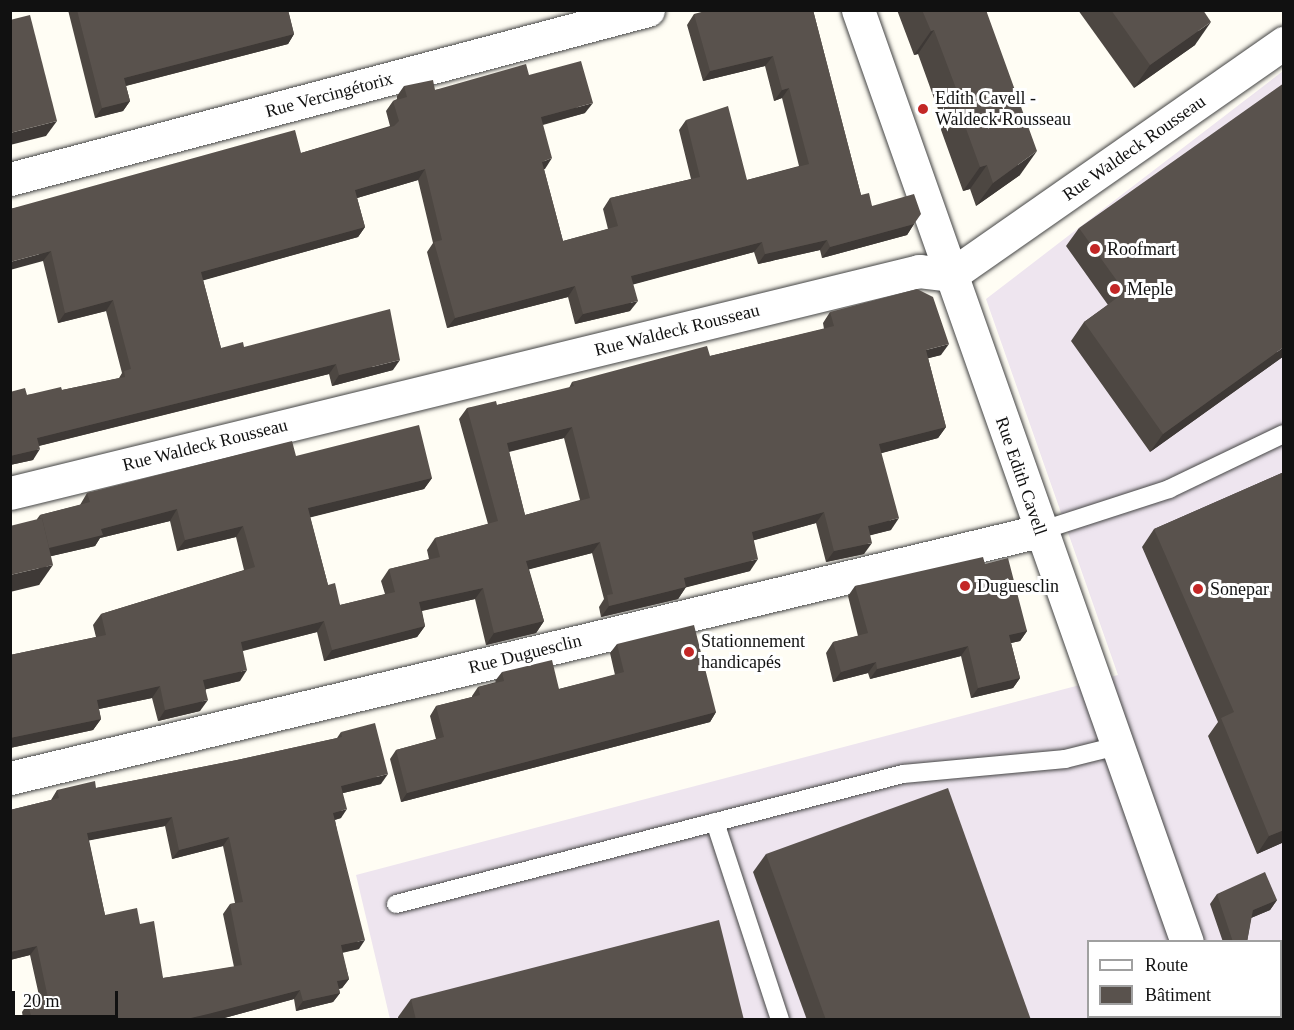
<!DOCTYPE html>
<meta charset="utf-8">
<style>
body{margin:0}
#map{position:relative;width:1294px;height:1030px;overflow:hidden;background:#fffdf4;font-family:"Times New Roman",serif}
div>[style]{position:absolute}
.industrial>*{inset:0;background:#eee5ef}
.roads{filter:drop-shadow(0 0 2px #444) drop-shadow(0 0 2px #444)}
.lane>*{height:18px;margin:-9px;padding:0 9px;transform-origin:9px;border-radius:9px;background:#fff}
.street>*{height:33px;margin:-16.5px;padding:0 16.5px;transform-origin:16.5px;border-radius:16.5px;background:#fff}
.wall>*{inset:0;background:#4d4742}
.shaded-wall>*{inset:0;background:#3e3936}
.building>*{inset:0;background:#59524d}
.dots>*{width:16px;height:16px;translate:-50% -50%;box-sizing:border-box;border:3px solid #fff;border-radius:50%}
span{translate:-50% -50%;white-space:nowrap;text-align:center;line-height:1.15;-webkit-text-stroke:6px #fff;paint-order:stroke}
.street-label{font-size:18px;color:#111}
.poi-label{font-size:18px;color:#111}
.left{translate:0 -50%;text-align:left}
.frame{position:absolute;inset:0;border:12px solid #111;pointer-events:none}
.legend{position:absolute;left:1087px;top:940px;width:195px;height:78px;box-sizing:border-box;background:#fff;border:2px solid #a0a0a0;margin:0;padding:8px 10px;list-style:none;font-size:18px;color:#111}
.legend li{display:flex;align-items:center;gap:12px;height:30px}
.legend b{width:30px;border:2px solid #a0a0a0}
.scale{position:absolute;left:12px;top:991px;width:106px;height:27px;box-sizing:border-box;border:3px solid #111;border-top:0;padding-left:8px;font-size:18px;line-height:21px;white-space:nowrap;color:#111;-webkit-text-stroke:4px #fff;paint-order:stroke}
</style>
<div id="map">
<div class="industrial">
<div style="clip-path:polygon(evenodd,1283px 71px,1283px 1019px,390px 1019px,356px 875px,1118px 675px,986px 299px,1283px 71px,1088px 942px,1280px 942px,1280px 1016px,1088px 1016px,1088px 942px)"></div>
</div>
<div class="roads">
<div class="lane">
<div style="left:1040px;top:531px;width:136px;rotate:-18deg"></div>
<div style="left:1169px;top:489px;width:127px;rotate:-25.6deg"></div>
<div style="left:715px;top:822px;width:208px;rotate:71.8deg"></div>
<div style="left:396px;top:904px;width:523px;rotate:-14.38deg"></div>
<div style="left:903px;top:774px;width:163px;rotate:-5.3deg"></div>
<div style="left:1065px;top:759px;width:54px;rotate:-14deg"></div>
</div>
<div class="street">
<div style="left:858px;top:10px;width:988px;rotate:70.56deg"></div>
<div style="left:10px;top:179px;width:660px;rotate:-14.84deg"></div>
<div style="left:10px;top:493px;width:936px;rotate:-13.72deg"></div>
<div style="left:919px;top:271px;width:32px;rotate:7deg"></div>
<div style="left:951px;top:275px;width:406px;rotate:-34.9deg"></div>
<div style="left:10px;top:778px;width:1059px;rotate:-13.49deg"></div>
<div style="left:1214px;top:1016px;width:4px;rotate:76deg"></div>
</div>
</div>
<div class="wall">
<div style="clip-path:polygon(68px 10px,288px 10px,294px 34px,288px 44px,126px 86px,130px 101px,123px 111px,95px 118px)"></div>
<div style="clip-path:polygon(813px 10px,861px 195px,872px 206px,914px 224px,907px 235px,822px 258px,820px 250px,758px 264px,754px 252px,633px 284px,630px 311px,575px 324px,568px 297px,447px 328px,427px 252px,433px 243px,418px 180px,357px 198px,365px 227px,358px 237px,203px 280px,221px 348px,244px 347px,393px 370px,332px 386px,329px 374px,39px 446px,33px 460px,10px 465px,10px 392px,27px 395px,62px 390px,119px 378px,122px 373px,106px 311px,58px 323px,43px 261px,10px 209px,301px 153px,390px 126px,386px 111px,393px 101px,397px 99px,397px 96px,404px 86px,435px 90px,529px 75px,585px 113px,543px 125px,544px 169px,563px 241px,608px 229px,603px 209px,610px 198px,691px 179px,679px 130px,686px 120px,747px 180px,799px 166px,782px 98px,774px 101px,765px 66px,703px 81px,687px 25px,694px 14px)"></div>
<div style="clip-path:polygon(897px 10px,986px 10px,1020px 175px,976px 206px,970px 189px,963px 191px,936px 116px,939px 112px,918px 54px,914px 55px)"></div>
<div style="clip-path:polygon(1078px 10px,1203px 10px,1195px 45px,1134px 88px)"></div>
<div style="clip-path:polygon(1079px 228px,1284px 356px,1150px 452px,1071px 341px,1084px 322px,1108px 305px,1066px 246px)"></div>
<div style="clip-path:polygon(evenodd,830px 312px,941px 355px,928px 358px,946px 427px,938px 438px,881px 453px,891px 530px,870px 535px,864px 554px,826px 562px,816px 523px,754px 540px,750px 571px,686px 587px,678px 599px,601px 617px,599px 607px,604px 599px,592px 553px,529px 569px,544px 621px,536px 633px,486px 645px,475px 599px,422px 611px,425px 626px,417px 637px,324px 661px,317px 632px,243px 651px,240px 681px,206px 689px,200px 711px,158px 721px,152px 698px,99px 709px,101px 719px,93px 730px,10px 748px,10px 655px,96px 637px,93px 625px,101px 614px,244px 570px,236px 537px,177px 551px,170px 521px,100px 538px,95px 546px,51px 556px,39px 585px,37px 519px,40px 515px,80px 505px,87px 493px,296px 456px,432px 478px,424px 489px,310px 517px,328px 585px,340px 605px,385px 594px,381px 581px,389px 569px,429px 559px,427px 550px,435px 538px,488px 524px,459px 419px,467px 408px,497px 405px,569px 388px,572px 382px,710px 356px,824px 329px,823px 323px,830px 312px,564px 438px,580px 500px,525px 515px,509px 452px,564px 438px)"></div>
<div style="clip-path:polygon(1284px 472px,1284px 842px,1257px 854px,1208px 736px,1218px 722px,1142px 547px,1154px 529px)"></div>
<div style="clip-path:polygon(985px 564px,1027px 631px,1020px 641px,1011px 643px,1020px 678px,1013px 688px,971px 698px,961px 656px,870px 679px,868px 673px,833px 682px,826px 653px,833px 642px,858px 636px,848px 596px,855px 586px)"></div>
<div style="clip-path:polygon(617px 644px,716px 712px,710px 722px,401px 802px,390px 759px,396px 750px,436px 739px,430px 716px,436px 706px,472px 697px,472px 696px,478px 687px,496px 682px,495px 681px,502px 672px,559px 689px,615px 675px,610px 653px)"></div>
<div style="clip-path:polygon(evenodd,341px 732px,381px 784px,343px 793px,341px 818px,335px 820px,359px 949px,342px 953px,349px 979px,342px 988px,339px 989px,340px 993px,333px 1002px,296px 1011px,294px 999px,217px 1020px,17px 1020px,23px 1018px,22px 1012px,28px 1003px,40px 1000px,30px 955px,10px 960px,10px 810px,51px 800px,57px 790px,96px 788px,237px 760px,337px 738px,341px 732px,165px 826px,172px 859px,223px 846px,235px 903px,230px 904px,223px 914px,234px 967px,163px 978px,140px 924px,105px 915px,89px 840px,165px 826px)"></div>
<div style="clip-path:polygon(766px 854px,1031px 1020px,807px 1020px,753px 872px)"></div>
<div style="clip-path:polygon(1217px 894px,1277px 900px,1270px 910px,1251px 918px,1247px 942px,1223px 942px,1210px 904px)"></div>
<div style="clip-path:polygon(411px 999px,744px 1020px,398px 1020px,398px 1017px)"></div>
<div style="clip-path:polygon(1250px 1017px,1281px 1017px,1284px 1020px,1251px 1020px)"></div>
</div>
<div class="shaded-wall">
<div style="clip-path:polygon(1211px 22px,1195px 45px,1134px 88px,1150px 65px)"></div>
<div style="clip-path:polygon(934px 30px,918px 54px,914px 55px,931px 31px)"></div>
<div style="clip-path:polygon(294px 34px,288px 44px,117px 88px,124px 78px)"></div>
<div style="clip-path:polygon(773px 56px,765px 66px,703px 81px,710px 71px)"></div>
<div style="clip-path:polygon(789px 88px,782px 98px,774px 101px,782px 90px)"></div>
<div style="clip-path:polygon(130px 101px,123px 111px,95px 118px,102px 108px)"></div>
<div style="clip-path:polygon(593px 103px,585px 113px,533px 127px,541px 117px)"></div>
<div style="clip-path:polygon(57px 121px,46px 136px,10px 145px,10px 133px)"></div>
<div style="clip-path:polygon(1037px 151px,1020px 175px,976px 206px,993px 183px)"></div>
<div style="clip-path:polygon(552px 158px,545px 169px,535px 172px,542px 162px)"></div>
<div style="clip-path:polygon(987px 165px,970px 189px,963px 191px,980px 167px)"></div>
<div style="clip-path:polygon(425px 169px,418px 180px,347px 201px,355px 190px)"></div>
<div style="clip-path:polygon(914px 224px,907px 235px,822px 258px,830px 247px)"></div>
<div style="clip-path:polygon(365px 227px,358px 237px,194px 283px,201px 272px)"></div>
<div style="clip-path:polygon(827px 240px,820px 250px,758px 264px,765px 254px)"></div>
<div style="clip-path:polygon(762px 242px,754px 252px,624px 287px,631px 276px)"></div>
<div style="clip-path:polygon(51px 251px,43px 261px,10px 270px,10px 262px)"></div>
<div style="clip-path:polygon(575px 286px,568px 297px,447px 328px,455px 318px)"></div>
<div style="clip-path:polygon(113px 300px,106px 311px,58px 323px,65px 313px)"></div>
<div style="clip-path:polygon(638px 301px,630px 311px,575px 324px,583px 314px)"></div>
<div style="clip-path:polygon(949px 344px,941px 355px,918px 361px,926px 350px)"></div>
<div style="clip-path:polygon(1284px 347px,1284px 356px,1150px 452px,1163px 434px)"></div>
<div style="clip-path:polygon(400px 360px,393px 370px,332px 386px,339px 375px)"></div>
<div style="clip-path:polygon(336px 364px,329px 374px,30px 448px,37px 438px)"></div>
<div style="clip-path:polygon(572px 427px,564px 438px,499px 454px,507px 443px)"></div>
<div style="clip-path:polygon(946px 427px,938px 438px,871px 456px,879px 444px)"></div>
<div style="clip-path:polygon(40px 449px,33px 460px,10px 465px,10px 456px)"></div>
<div style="clip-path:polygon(432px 478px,424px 489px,300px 520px,308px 508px)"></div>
<div style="clip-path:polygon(177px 509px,170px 521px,100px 538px,95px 546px,39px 559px,47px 548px,101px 529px)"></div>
<div style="clip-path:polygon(824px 512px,816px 523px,744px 543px,752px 532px)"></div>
<div style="clip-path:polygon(899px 518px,891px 530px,860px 538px,868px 526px)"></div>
<div style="clip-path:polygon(243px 526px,236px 537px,177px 551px,185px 540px)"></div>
<div style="clip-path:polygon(600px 542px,592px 553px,519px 572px,526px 561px)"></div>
<div style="clip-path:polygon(872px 543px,864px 554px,826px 562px,834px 551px)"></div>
<div style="clip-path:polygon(758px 559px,750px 571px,676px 590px,684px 578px)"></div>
<div style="clip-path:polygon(53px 565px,39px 585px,10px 592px,10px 575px)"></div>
<div style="clip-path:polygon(686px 587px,678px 599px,601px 617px,609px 606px)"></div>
<div style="clip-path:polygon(483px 588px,475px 599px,411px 613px,419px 602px)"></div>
<div style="clip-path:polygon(324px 621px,317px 632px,233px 653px,241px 642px)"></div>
<div style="clip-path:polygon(544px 621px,536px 633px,486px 645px,494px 633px)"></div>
<div style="clip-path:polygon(425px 626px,417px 637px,324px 661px,332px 650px)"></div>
<div style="clip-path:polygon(1027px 631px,1020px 641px,1002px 645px,1009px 635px)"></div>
<div style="clip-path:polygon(968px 646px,961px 656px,870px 679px,877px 669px)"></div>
<div style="clip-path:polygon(876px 662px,868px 673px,833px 682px,841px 672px)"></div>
<div style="clip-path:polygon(247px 670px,240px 681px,195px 692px,203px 680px)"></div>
<div style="clip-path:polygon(1020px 678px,1013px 688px,971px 698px,978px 688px)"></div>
<div style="clip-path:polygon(160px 686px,152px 698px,89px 711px,97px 700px)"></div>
<div style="clip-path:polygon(208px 700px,200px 711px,158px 721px,165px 710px)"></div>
<div style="clip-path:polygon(716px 712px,710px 722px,401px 802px,407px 793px)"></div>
<div style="clip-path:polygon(101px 719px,93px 730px,10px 748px,10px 738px)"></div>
<div style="clip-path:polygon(388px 774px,381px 784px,335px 795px,341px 786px)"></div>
<div style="clip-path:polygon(347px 809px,341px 818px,326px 822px,333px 813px)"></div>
<div style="clip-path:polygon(172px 817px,165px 826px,81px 842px,87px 833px)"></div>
<div style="clip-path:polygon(1284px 830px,1284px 842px,1257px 854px,1269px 836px)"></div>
<div style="clip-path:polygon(229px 837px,223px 846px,172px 859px,179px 850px)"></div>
<div style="clip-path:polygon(1277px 900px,1270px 910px,1246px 920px,1253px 910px)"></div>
<div style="clip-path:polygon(365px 940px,359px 949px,334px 954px,341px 945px)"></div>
<div style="clip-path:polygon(37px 946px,30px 955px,10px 960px,10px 952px)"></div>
<div style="clip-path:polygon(349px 979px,342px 988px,331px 991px,337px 981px)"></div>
<div style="clip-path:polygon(300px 990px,294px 999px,217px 1020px,182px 1020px)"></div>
<div style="clip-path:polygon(340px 993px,333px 1002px,296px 1011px,303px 1001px)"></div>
</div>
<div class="building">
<div style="clip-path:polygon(77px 10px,288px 10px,294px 34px,124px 78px,130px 101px,102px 108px)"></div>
<div style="clip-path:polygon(709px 10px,813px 10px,861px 195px,869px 193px,872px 206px,914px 194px,921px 214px,914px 224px,830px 247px,827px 240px,765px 254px,762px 242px,631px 276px,638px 301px,583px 314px,575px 286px,455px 318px,434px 242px,442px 240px,425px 169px,355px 190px,365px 227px,201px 272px,221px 348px,243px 342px,244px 347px,390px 309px,400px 360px,339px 375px,336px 364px,37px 438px,40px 449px,10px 456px,10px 392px,25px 388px,27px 395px,61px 387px,62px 390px,125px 377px,124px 371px,131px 369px,113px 300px,65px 313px,51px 251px,10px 262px,10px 209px,295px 130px,301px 153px,394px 126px,399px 121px,393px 101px,407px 97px,404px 86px,433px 80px,435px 90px,526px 64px,529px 75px,581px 61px,593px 103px,541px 117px,552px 158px,542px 162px,563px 241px,618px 226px,610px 198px,700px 177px,686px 120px,728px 106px,747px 180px,809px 164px,789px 88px,782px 90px,773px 56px,710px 71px,694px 14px)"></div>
<div style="clip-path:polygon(922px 10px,986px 10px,1037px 151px,993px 183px,987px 165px,980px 167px,953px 93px,957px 91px,934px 30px,931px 31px)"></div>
<div style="clip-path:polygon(1111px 10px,1203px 10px,1211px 22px,1150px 65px)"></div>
<div style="clip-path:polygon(30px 15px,57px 121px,10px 133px,10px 20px)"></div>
<div style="clip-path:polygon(1284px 83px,1284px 347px,1163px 434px,1084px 322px,1125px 292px,1079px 228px)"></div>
<div style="clip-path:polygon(evenodd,917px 289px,933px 297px,949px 344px,926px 350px,946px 427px,879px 444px,899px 518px,868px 526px,872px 543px,834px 551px,824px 512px,752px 532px,758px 559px,684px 578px,686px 587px,609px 606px,607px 595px,613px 594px,600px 542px,526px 561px,544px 621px,494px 633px,483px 588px,419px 602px,425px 626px,332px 650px,324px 621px,241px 642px,247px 670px,203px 680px,208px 700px,165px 710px,160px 686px,97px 700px,101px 719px,10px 738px,10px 655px,106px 635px,101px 614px,255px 567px,243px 526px,185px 540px,177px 509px,101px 529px,103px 535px,49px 548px,42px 518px,40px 518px,40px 515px,90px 502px,87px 493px,292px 441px,296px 456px,419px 425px,432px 478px,308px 508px,328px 585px,335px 583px,340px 605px,395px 592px,389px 569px,440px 557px,435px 538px,498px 521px,467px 408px,496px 401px,497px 405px,574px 386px,572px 382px,707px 346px,710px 356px,834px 326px,830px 312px,917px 289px,572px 427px,590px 498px,525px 515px,507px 443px,572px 427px)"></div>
<div style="clip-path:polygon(1284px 472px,1284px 830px,1269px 836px,1221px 718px,1234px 712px,1154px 529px)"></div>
<div style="clip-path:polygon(42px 518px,53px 565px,10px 575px,10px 526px)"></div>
<div style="clip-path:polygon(983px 557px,985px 564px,1008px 558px,1027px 631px,1009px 635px,1020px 678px,978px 688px,968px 646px,877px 669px,876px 662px,841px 672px,833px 642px,868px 633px,855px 586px)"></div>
<div style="clip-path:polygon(694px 625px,716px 712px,407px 793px,396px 750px,444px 737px,436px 706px,480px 695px,478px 687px,504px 681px,502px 672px,552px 660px,559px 689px,624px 672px,617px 644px)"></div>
<div style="clip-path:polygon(evenodd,375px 723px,388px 774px,341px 786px,347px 809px,333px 813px,365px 940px,341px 945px,349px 979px,337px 981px,340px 993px,303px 1001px,300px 990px,208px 1014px,182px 1020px,17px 1020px,31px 1016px,28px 1003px,48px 998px,37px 946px,10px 952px,10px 810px,59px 798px,57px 790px,95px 781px,96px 788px,237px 760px,342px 737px,341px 732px,375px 723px,172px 817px,179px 850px,229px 837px,243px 902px,230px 904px,242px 965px,163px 978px,154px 921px,140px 924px,137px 908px,105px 915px,87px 833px,172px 817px)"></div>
<div style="clip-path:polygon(948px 788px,1031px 1020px,826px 1020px,766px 854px)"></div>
<div style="clip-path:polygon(1265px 872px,1277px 900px,1253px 910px,1247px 942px,1233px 942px,1217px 894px)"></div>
<div style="clip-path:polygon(719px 920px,744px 1020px,416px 1020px,411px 999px)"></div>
<div style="clip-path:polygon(1284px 954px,1284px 1020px,1270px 1020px,1269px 1017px,1281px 1017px,1281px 956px)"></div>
</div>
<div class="dots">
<div style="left:923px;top:109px;background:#c32726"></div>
<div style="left:1095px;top:249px;background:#c32726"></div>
<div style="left:1115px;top:289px;background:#c32726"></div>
<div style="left:965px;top:586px;background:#c32726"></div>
<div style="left:1198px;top:589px;background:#c32726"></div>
<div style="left:689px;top:652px;background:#c32726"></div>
</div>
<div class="street-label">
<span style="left:329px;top:95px;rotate:-15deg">Rue Vercingétorix</span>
<span style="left:1134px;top:148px;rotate:-35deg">Rue Waldeck Rousseau</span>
<span style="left:677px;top:330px;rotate:-14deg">Rue Waldeck Rousseau</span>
<span style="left:205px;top:445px;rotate:-14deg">Rue Waldeck Rousseau</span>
<span style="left:1021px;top:476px;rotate:71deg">Rue Edith Cavell</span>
<span style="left:525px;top:654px;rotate:-14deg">Rue Duguesclin</span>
</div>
<div class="poi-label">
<span class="left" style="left:935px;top:109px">Edith Cavell -<br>Waldeck Rousseau</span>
<span class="left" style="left:1107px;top:249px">Roofmart</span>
<span class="left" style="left:1127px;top:289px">Meple</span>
<span class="left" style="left:977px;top:586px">Duguesclin</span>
<span class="left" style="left:1210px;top:589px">Sonepar</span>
<span class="left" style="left:701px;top:652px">Stationnement<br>handicapés</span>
</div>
<div class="frame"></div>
<ul class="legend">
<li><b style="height:8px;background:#fff"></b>Route</li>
<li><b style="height:16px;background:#59524d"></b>Bâtiment</li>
</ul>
<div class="scale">20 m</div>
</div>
